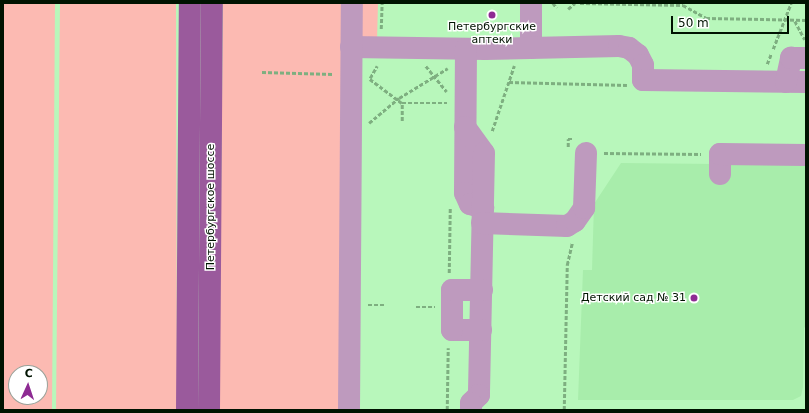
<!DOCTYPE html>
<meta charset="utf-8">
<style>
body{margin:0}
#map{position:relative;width:809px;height:413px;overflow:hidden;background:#b8f7bb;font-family:"DejaVu Sans",sans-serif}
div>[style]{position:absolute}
.built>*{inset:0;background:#a8edab}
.green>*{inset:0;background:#fcbab2}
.path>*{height:2.5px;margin-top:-1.25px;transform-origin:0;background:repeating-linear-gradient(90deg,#7eaf80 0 4px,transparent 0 6px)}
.minor>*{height:22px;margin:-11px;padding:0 11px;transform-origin:11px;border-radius:11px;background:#be9abe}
.major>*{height:22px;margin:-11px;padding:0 11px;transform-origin:11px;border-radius:11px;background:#9a5a9c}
.dots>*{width:11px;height:11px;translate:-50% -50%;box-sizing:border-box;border:2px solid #fff;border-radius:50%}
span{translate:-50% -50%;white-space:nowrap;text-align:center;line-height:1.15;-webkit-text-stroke:3px #fff;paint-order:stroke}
.poi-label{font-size:11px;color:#001301}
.right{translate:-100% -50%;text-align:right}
.street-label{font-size:11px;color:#001301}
.frame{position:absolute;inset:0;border:4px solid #001301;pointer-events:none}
.north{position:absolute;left:8px;top:365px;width:40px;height:40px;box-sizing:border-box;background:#fff;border:1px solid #99a199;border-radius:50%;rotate:3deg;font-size:11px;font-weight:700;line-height:16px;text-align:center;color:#001301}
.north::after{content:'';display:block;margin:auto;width:14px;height:18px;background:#8e2b93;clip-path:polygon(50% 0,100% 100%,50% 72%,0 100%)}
.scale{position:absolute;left:671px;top:16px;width:118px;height:18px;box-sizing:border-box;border:2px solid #001301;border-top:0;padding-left:5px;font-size:12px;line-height:14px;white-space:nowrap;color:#001301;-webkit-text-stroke:3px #fff;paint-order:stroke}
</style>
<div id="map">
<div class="built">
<div style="clip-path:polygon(621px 163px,806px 165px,806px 326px,804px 328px,803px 387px,801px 396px,793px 400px,578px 400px,583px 270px,592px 270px,594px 204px)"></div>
</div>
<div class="green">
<div style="clip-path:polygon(evenodd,3px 3px,55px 3px,52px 410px,3px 410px,3px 3px,16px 373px,40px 373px,40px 397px,16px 397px,16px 373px)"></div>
<div style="clip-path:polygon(60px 3px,176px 3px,177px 410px,56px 410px)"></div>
<div style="clip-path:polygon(223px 3px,342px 3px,340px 410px,219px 410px)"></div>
<div style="clip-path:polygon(358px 3px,378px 3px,377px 41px,358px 41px)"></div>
</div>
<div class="path">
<div style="left:553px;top:3px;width:6px;rotate:51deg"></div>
<div style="left:580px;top:3px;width:103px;rotate:1.1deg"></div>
<div style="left:683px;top:5px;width:26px;rotate:29deg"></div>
<div style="left:706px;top:18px;width:100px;rotate:1.1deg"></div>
<div style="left:568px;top:9px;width:9px;rotate:-41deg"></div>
<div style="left:795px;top:21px;width:21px;rotate:62deg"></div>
<div style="left:381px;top:29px;width:26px;rotate:-88deg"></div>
<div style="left:773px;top:49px;width:49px;rotate:-68.6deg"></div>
<div style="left:767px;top:64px;width:11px;rotate:-68deg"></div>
<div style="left:426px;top:66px;width:33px;rotate:51deg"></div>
<div style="left:262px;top:72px;width:71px;rotate:1.6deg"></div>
<div style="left:370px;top:78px;width:14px;rotate:-60deg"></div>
<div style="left:370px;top:79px;width:40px;rotate:37deg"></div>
<div style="left:509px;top:82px;width:118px;rotate:1.5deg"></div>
<div style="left:402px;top:121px;width:18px;rotate:-90deg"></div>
<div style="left:402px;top:103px;width:45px"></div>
<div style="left:369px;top:123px;width:39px;rotate:-40deg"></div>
<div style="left:399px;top:98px;width:57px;rotate:-31.5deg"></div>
<div style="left:492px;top:131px;width:69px;rotate:-71.3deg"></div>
<div style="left:568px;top:147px;width:8px;rotate:-90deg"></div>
<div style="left:568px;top:139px;width:6px"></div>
<div style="left:604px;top:153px;width:97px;rotate:0.6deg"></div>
<div style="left:449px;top:273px;width:65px;rotate:-89.1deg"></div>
<div style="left:368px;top:305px;width:16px"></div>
<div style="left:416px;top:307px;width:19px"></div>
<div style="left:447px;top:410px;width:62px;rotate:-89.1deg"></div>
<div style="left:564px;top:410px;width:145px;rotate:-88.8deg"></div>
<div style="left:567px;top:265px;width:23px;rotate:-77deg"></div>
</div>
<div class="minor">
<div style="left:531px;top:3px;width:45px;rotate:90deg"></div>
<div style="left:351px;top:47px;width:134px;rotate:0.9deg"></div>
<div style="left:485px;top:49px;width:134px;rotate:-1.3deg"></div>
<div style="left:619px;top:46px;width:10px;rotate:11deg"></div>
<div style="left:629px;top:48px;width:11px;rotate:38deg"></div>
<div style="left:638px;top:55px;width:11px;rotate:63deg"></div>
<div style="left:643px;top:65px;width:15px;rotate:90deg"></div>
<div style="left:643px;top:80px;width:163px;rotate:0.7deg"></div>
<div style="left:466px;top:49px;width:144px;rotate:90.4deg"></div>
<div style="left:465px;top:193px;width:12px;rotate:66deg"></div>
<div style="left:470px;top:204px;width:14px;rotate:17deg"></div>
<div style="left:786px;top:82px;width:25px;rotate:-78deg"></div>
<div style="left:791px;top:58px;width:15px"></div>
<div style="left:465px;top:127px;width:32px;rotate:54deg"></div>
<div style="left:484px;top:153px;width:242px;rotate:91.2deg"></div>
<div style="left:479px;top:395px;width:11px;rotate:135deg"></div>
<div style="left:471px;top:403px;width:7px;rotate:90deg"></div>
<div style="left:720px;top:174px;width:20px;rotate:-90deg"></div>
<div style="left:720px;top:154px;width:86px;rotate:0.7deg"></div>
<div style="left:482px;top:223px;width:85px;rotate:2deg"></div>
<div style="left:567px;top:226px;width:9px;rotate:-32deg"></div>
<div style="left:575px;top:221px;width:16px;rotate:-55deg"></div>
<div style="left:584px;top:208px;width:55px;rotate:-87.9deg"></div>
<div style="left:481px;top:330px;width:29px;rotate:180deg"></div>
<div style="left:452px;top:330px;width:40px;rotate:-90deg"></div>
<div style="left:452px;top:290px;width:30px"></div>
<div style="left:349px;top:410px;width:407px;rotate:-89.6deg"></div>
</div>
<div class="major">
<div style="left:187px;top:410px;width:407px;rotate:-89.6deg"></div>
<div style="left:209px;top:410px;width:407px;rotate:-89.6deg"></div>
</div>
<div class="dots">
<div style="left:492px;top:15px;background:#8e2b93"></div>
<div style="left:694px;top:298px;background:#8e2b93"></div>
</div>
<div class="poi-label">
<span style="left:492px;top:34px">Петербургские<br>аптеки</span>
<span class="right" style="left:686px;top:298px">Детский сад № 31</span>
</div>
<div class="street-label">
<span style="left:211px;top:207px;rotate:-90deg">Петербургское шоссе</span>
</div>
<div class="frame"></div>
<div class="north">С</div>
<div class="scale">50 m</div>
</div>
